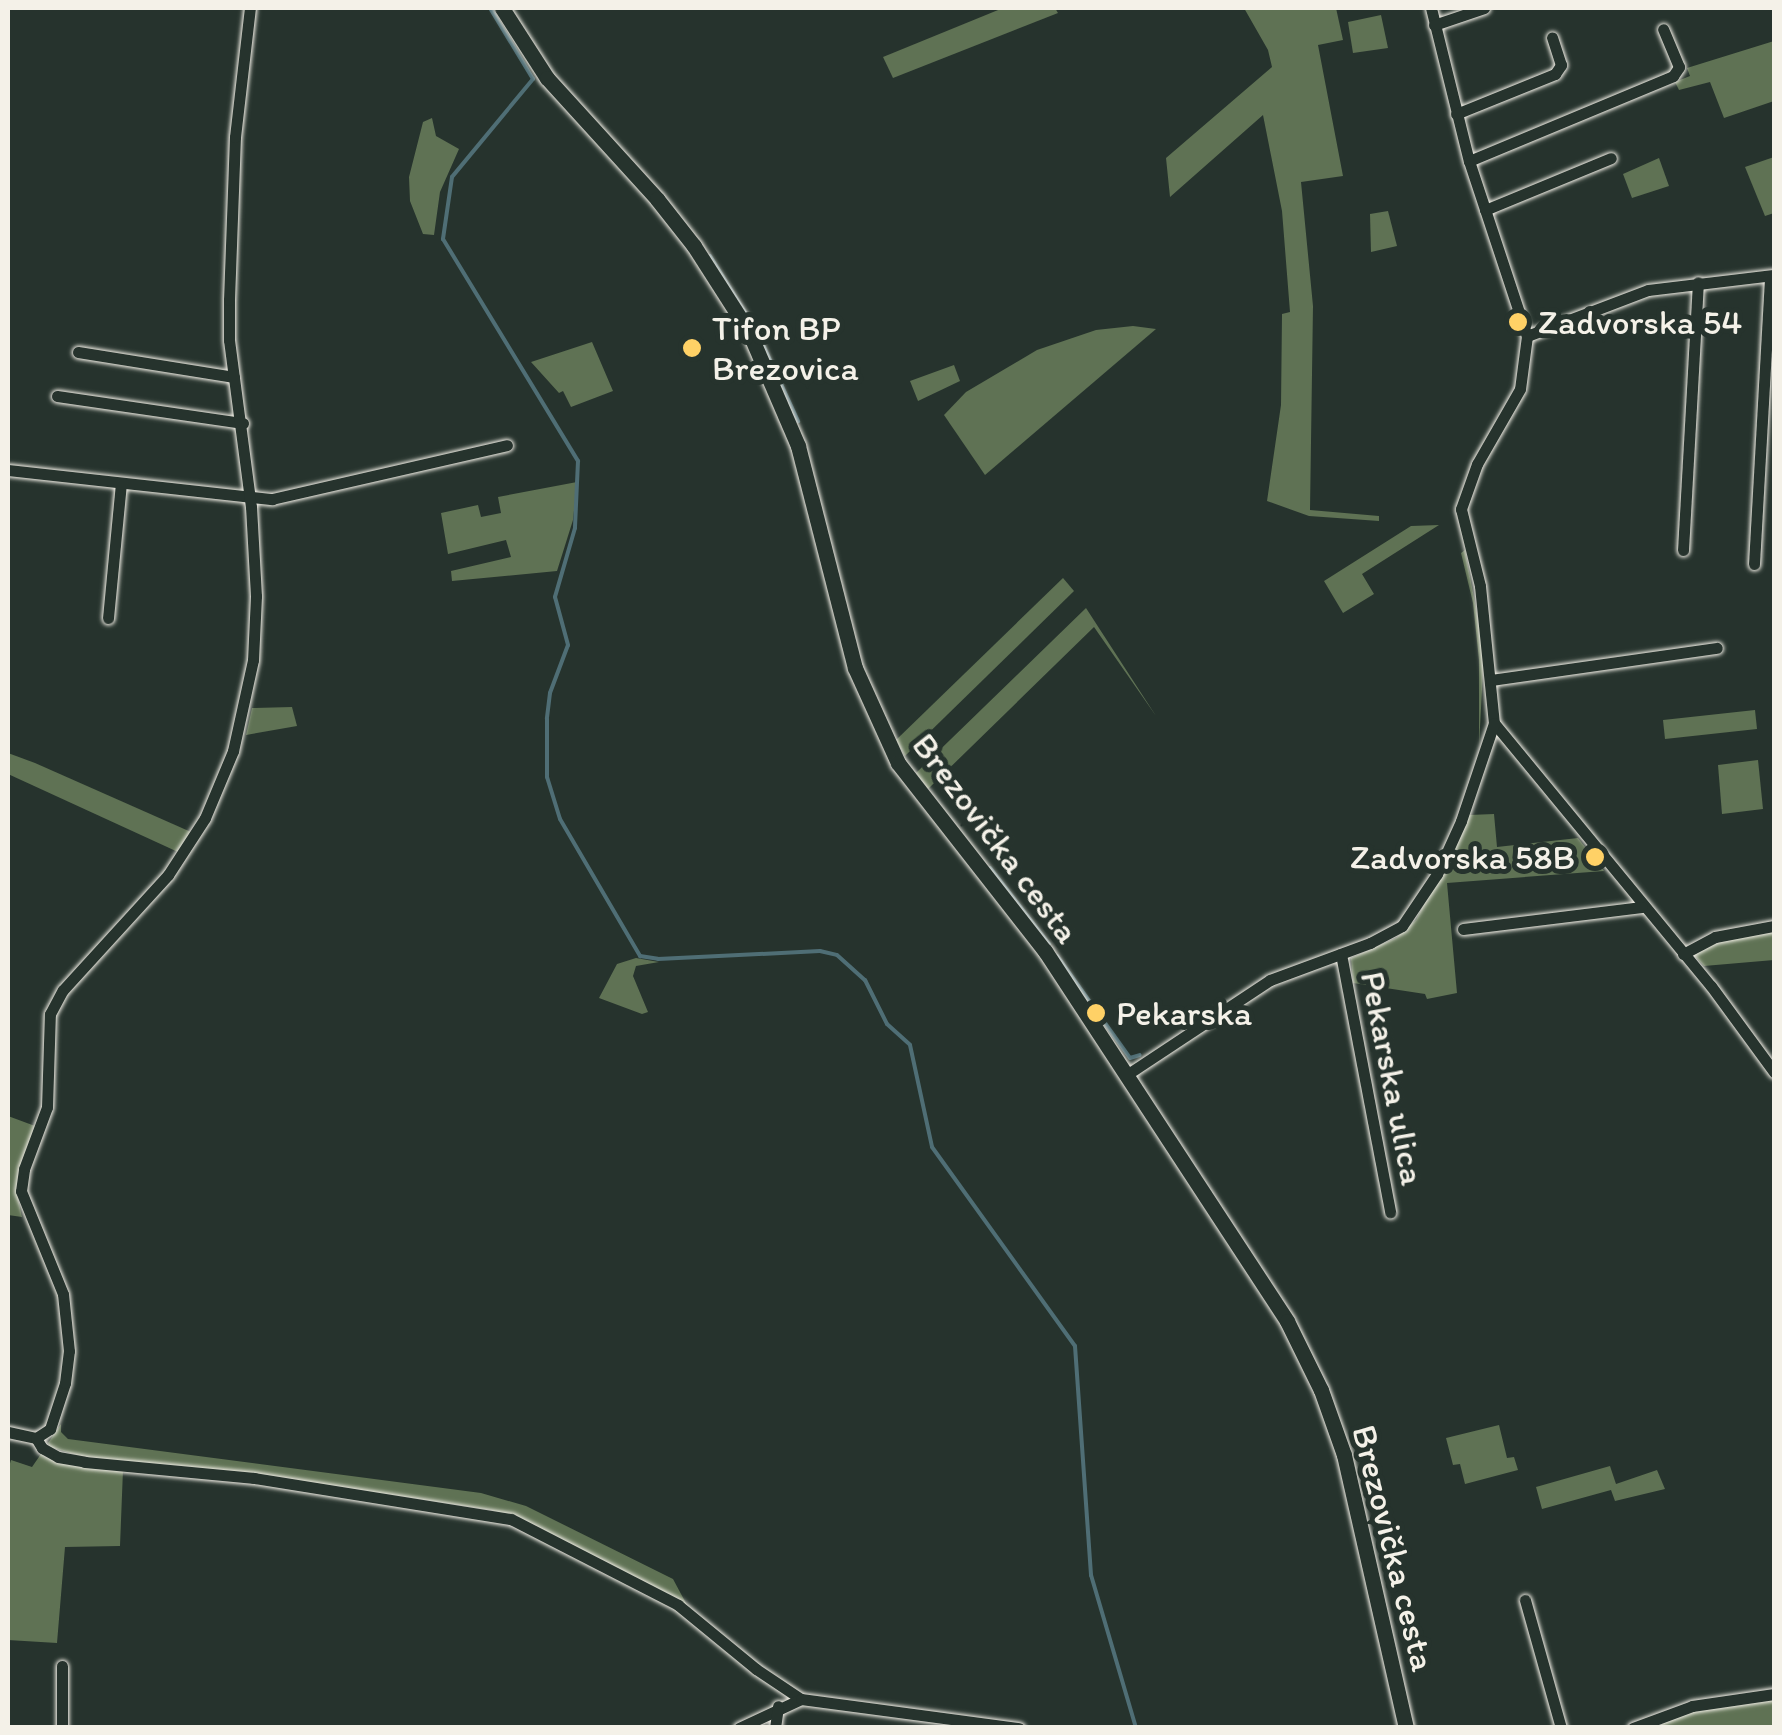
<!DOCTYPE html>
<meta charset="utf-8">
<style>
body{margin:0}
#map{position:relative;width:1782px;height:1735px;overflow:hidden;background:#26332d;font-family:Itim,sans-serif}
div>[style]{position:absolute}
.green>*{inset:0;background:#5f7254}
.stream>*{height:4px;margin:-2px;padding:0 2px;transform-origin:2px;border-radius:2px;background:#4f6e75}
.roads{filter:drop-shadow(0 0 2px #f4f1e8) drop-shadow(0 0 2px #f4f1e8)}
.minor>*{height:11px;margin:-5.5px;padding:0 5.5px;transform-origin:5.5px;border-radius:5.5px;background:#26332d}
.secondary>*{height:15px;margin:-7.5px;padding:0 7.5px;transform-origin:7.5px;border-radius:7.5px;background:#26332d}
.dots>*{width:28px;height:28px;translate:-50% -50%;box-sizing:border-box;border:5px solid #26332d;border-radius:50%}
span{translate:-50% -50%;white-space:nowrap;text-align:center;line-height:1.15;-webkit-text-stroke:10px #26332d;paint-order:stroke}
.poi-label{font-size:35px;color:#f4f1e8}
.left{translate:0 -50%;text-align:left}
.right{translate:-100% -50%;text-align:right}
.street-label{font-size:35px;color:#f4f1e8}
.frame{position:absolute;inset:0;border:10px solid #f4f1e8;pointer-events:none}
</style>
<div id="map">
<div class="green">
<div style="clip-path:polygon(1003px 8px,1055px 8px,1058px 13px,893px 78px,883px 57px)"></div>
<div style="clip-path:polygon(1244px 8px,1336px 8px,1343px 40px,1318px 45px,1343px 176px,1301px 182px,1313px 306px,1310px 510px,1379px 516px,1379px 521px,1309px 516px,1267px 501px,1281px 405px,1282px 314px,1290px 312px,1282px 211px,1263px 115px,1170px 197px,1166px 158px,1272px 67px,1268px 50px)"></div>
<div style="clip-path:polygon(1381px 15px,1388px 48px,1353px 53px,1348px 22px)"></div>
<div style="clip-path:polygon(1774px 41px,1774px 101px,1724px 118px,1710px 82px,1679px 90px,1675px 82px,1690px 76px,1687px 68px)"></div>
<div style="clip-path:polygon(432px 118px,436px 136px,459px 149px,440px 192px,434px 235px,423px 234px,410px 201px,409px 177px,423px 122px)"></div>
<div style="clip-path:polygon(1774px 157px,1774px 213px,1765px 216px,1745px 167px)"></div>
<div style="clip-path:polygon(1659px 158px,1669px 186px,1632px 198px,1623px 174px)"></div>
<div style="clip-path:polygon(1388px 211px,1397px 246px,1371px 252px,1370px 214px)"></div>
<div style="clip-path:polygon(1133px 326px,1156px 329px,985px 475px,944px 415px,966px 392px,1037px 350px,1096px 330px)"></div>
<div style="clip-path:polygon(592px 342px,613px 391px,571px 407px,563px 391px,559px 393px,531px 362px)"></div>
<div style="clip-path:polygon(954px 365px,960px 381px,918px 401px,910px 381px)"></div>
<div style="clip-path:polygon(577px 482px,573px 520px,557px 571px,452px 581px,451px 571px,511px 557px,506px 540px,448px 554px,441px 513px,478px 505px,481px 517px,501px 513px,498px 497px)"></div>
<div style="clip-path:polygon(1439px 525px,1362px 574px,1374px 594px,1343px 613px,1324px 581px,1411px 526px)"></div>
<div style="clip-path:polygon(1465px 550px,1484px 651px,1479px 746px,1479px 660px,1473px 603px,1461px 553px)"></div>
<div style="clip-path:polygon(1063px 578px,1074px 591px,905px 756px,896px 740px)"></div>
<div style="clip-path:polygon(1086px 608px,1156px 716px,1094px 627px,928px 789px,916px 773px)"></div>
<div style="clip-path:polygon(292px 707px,297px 726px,246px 735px,252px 708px)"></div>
<div style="clip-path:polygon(1755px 710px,1757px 729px,1665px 739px,1663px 720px)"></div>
<div style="clip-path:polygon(8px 753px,35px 763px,191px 832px,178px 852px,8px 774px)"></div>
<div style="clip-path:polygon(1758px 760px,1763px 809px,1722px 814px,1718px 765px)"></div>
<div style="clip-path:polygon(1494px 814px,1497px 847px,1578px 838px,1604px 871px,1447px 883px,1457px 993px,1427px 999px,1425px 994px,1353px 983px,1351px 958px,1396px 938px,1416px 920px,1469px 815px)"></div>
<div style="clip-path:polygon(1774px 931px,1774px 960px,1704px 966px,1694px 955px,1721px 941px)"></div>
<div style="clip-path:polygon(636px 958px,659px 962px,636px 966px,633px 976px,648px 1012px,642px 1014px,599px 998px,617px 964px)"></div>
<div style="clip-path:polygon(8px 1116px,35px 1126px,17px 1194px,22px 1217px,8px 1215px)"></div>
<div style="clip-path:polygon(61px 1424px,61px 1432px,68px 1439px,481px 1493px,526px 1506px,673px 1579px,688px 1607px,512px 1516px,491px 1510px,255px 1474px,84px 1457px,50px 1447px,48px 1443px)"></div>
<div style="clip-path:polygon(1499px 1425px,1507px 1458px,1514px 1457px,1518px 1470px,1465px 1484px,1460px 1464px,1453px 1465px,1446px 1438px)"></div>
<div style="clip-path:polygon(41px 1454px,123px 1470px,120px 1546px,65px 1547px,57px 1643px,8px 1640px,8px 1470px,11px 1460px,32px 1467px)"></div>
<div style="clip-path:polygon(1610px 1466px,1616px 1484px,1657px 1470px,1665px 1489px,1615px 1501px,1611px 1490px,1542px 1509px,1536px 1487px)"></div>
<div style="clip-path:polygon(1774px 1698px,1774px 1727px,1656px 1727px,1694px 1709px)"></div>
</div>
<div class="stream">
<div style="left:490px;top:8px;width:83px;rotate:58.8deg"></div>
<div style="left:533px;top:79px;width:127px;rotate:129.6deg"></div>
<div style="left:452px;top:177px;width:63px;rotate:98.3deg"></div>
<div style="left:443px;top:239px;width:260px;rotate:58.7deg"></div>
<div style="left:578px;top:461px;width:67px;rotate:92.6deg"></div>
<div style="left:575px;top:528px;width:72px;rotate:106.2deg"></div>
<div style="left:555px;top:597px;width:50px;rotate:74.8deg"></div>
<div style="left:568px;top:645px;width:51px;rotate:110.6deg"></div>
<div style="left:550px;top:693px;width:26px;rotate:97deg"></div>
<div style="left:547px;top:719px;width:58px;rotate:90deg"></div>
<div style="left:547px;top:777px;width:44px;rotate:72.8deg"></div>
<div style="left:560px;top:819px;width:159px;rotate:59.7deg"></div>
<div style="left:640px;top:956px;width:18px;rotate:9deg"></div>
<div style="left:658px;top:959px;width:162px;rotate:-2.8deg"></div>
<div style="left:820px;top:951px;width:17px;rotate:13deg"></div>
<div style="left:837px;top:955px;width:38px;rotate:42deg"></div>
<div style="left:865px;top:980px;width:49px;rotate:63.4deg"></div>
<div style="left:887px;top:1024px;width:31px;rotate:42deg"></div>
<div style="left:910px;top:1045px;width:104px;rotate:77.8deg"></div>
<div style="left:932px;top:1147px;width:245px;rotate:54.3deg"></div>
<div style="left:1075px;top:1346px;width:230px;rotate:86deg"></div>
<div style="left:1091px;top:1575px;width:159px;rotate:73.6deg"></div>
<div style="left:710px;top:256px;width:78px;rotate:58.2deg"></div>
<div style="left:758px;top:334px;width:96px;rotate:65.3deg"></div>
<div style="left:990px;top:868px;width:96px;rotate:52.2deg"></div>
<div style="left:1057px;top:956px;width:125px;rotate:54.4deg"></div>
<div style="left:1130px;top:1058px;width:10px;rotate:-17deg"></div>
</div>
<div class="roads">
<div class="minor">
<div style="left:1431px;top:8px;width:158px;rotate:76.1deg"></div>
<div style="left:1469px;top:161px;width:184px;rotate:71.7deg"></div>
<div style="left:1527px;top:336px;width:53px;rotate:97.5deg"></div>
<div style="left:1520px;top:389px;width:86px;rotate:119.8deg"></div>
<div style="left:1477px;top:464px;width:48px;rotate:109.6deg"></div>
<div style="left:1461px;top:509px;width:79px;rotate:76.1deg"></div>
<div style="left:1480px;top:586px;width:138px;rotate:84.2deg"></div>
<div style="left:1494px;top:723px;width:341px;rotate:50.5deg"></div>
<div style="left:1711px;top:986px;width:107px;rotate:53.8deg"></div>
<div style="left:1434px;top:25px;width:53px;rotate:-18.8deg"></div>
<div style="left:1456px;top:114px;width:107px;rotate:-22deg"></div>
<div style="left:1555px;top:74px;width:11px;rotate:-56deg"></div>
<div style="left:1561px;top:65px;width:29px;rotate:-108deg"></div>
<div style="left:1469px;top:161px;width:221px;rotate:-22.6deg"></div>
<div style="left:1673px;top:76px;width:11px;rotate:-56deg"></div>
<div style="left:1679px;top:67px;width:41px;rotate:-112.8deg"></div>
<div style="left:1485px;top:210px;width:136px;rotate:-22.4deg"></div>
<div style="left:1527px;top:336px;width:129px;rotate:-20.8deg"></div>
<div style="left:1648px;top:290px;width:126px;rotate:-6.8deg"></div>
<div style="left:78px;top:352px;width:158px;rotate:9.1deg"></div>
<div style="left:57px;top:396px;width:188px;rotate:8.3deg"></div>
<div style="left:8px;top:470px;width:266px;rotate:6.3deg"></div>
<div style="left:272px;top:499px;width:241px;rotate:-12.9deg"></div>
<div style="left:1683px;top:550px;width:268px;rotate:-86.8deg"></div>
<div style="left:1754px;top:564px;width:288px;rotate:-86.8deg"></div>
<div style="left:108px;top:618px;width:135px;rotate:-84.5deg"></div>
<div style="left:1491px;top:680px;width:228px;rotate:-8.1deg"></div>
<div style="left:1463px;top:929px;width:180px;rotate:-7deg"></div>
<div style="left:1341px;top:954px;width:263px;rotate:79.2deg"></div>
<div style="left:1683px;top:954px;width:36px;rotate:-28deg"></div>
<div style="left:1715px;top:937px;width:60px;rotate:-10.6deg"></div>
<div style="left:1128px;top:1074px;width:170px;rotate:-33.5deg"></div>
<div style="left:1270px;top:980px;width:107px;rotate:-20.3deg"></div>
<div style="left:1370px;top:943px;width:36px;rotate:-28deg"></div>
<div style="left:1402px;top:926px;width:63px;rotate:-56.1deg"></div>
<div style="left:1437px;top:874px;width:58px;rotate:-65.6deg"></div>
<div style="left:1461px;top:821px;width:103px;rotate:-71.4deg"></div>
<div style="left:8px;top:1432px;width:29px;rotate:12deg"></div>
<div style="left:36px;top:1438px;width:17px;rotate:-33deg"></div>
<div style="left:50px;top:1429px;width:48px;rotate:-71.9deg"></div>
<div style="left:65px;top:1383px;width:32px;rotate:-83deg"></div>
<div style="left:69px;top:1351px;width:57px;rotate:-96deg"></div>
<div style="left:63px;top:1294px;width:111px;rotate:-112.2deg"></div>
<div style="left:21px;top:1191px;width:22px;rotate:-82deg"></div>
<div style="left:24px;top:1169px;width:66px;rotate:-69.6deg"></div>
<div style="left:47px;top:1107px;width:93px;rotate:-88.2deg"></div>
<div style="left:50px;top:1014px;width:27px;rotate:-62deg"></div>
<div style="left:63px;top:990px;width:156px;rotate:-47.6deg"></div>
<div style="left:168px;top:875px;width:68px;rotate:-57deg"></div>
<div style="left:205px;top:818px;width:73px;rotate:-67.3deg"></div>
<div style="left:233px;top:751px;width:93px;rotate:-77.6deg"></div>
<div style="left:253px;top:660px;width:64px;rotate:-87.3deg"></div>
<div style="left:256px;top:596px;width:89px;rotate:-93.2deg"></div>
<div style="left:251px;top:507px;width:168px;rotate:-97.5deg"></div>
<div style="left:229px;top:340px;width:40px;rotate:-90deg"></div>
<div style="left:229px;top:300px;width:163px;rotate:-87.9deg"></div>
<div style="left:235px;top:137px;width:130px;rotate:-83.4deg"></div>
<div style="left:36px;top:1438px;width:12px;rotate:59deg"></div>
<div style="left:42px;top:1448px;width:18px;rotate:29deg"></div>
<div style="left:58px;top:1457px;width:27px;rotate:10deg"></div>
<div style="left:85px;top:1462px;width:170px;rotate:5.4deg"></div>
<div style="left:254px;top:1478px;width:260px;rotate:9.1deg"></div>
<div style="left:511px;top:1519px;width:188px;rotate:27.2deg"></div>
<div style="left:678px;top:1605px;width:101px;rotate:39.4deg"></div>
<div style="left:756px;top:1669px;width:54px;rotate:33.7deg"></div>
<div style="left:1525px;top:1600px;width:133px;rotate:74.3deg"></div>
<div style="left:62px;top:1666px;width:62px;rotate:90deg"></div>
<div style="left:739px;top:1728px;width:68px;rotate:-25.1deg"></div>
<div style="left:801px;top:1699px;width:220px;rotate:7.6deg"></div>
<div style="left:775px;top:1728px;width:22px;rotate:-82deg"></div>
<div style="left:1633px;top:1728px;width:63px;rotate:-20.4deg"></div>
<div style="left:1692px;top:1706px;width:83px;rotate:-8.3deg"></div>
</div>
<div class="secondary">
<div style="left:502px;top:8px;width:83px;rotate:57.3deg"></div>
<div style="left:547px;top:78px;width:164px;rotate:47.7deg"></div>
<div style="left:657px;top:199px;width:60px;rotate:51.8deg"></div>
<div style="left:694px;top:246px;width:102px;rotate:57.4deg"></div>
<div style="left:749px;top:332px;width:124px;rotate:66.7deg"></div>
<div style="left:798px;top:446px;width:229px;rotate:75.6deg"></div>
<div style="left:855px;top:668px;width:104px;rotate:65.6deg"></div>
<div style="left:898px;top:763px;width:239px;rotate:52deg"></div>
<div style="left:1045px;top:951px;width:442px;rotate:56.8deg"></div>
<div style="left:1287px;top:1321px;width:77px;rotate:63.8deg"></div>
<div style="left:1321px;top:1390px;width:69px;rotate:70.5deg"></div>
<div style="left:1344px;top:1455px;width:280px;rotate:77.2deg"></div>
</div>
</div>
<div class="dots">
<div style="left:1518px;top:322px;background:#ffd166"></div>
<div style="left:692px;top:348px;background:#ffd166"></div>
<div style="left:1595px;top:857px;background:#ffd166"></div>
<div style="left:1096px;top:1013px;background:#ffd166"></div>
</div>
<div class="poi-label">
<span class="left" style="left:1538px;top:322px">Zadvorska 54</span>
<span class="left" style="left:712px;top:348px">Tifon BP<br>Brezovica</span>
<span class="right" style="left:1575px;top:857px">Zadvorska 58B</span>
<span class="left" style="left:1116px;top:1013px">Pekarska</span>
</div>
<div class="street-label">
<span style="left:996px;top:838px;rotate:53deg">Brezovička cesta</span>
<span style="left:1393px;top:1078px;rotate:79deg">Pekarska ulica</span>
<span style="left:1394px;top:1548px;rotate:76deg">Brezovička cesta</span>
</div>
<div class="frame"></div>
</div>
